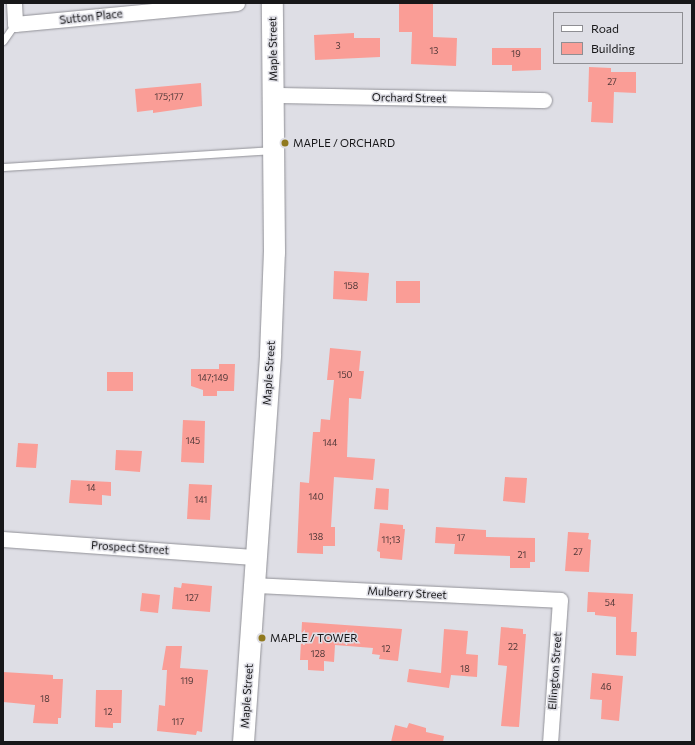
<!DOCTYPE html>
<style>
body{margin:0}
#map{position:relative;width:695px;height:745px;overflow:hidden;background:#dedee5;font-family:Commissioner,sans-serif}
div>[style]{position:absolute}
.building>*{inset:0;background:#fa9d96}
.roads{filter:drop-shadow(0 0 1px #919197) drop-shadow(0 0 1px #919197)}
.lane>*{height:7px;margin:-3.5px;padding:0 3.5px;transform-origin:3.5px;border-radius:3.5px;background:#fff}
.street>*{height:15px;margin:-7.5px;padding:0 7.5px;transform-origin:7.5px;border-radius:7.5px;background:#fff}
.secondary>*{height:21px;margin:-10.5px;padding:0 10.5px;transform-origin:10.5px;border-radius:10.5px;background:#fff}
.dots>*{width:11px;height:11px;translate:-50% -50%;box-sizing:border-box;border:2px solid #dedee5;border-radius:50%}
span{translate:-50% -50%;white-space:nowrap;text-align:center;line-height:1.15;-webkit-text-stroke:3px #dedee5;paint-order:stroke}
.number-label{font-size:9px;color:#503838}
.number-label span{-webkit-text-stroke-width:0}
.street-label{font-size:11px;color:#171719}
.poi-label{font-size:11px;color:#171719}
.left{translate:0 -50%;text-align:left}
.frame{position:absolute;inset:0;border:4px solid #171719;pointer-events:none}
.legend{position:absolute;left:553px;top:12px;width:130px;height:52px;box-sizing:border-box;background:#dedee5;border:1px solid #8e8e93;margin:0;padding:5px 7px;list-style:none;font-size:12px;color:#171719}
.legend li{display:flex;align-items:center;gap:8px;height:20px}
.legend b{width:20px;border:1px solid #8e8e93}
</style>
<div id="map">
<div class="building">
<div style="clip-path:polygon(399px 3px,433px 3px,433px 37px,457px 38px,456px 66px,411px 64px,412px 32px,399px 32px)"></div>
<div style="clip-path:polygon(354px 33px,354px 38px,380px 38px,380px 57px,315px 60px,314px 35px)"></div>
<div style="clip-path:polygon(492px 48px,541px 48px,541px 70px,512px 71px,512px 65px,492px 65px)"></div>
<div style="clip-path:polygon(589px 67px,611px 68px,611px 72px,636px 72px,636px 93px,614px 92px,613px 123px,591px 122px,592px 102px,588px 102px)"></div>
<div style="clip-path:polygon(201px 83px,202px 106px,153px 113px,153px 110px,137px 112px,135px 89px)"></div>
<div style="clip-path:polygon(334px 271px,369px 273px,367px 301px,333px 299px)"></div>
<div style="clip-path:polygon(396px 281px,420px 281px,420px 303px,396px 303px)"></div>
<div style="clip-path:polygon(330px 348px,361px 351px,359px 371px,364px 371px,361px 399px,349px 398px,347px 457px,375px 459px,373px 480px,334px 477px,331px 527px,335px 527px,335px 546px,323px 546px,323px 554px,297px 553px,300px 482px,309px 483px,313px 432px,320px 432px,321px 419px,330px 420px,334px 380px,327px 380px)"></div>
<div style="clip-path:polygon(219px 364px,235px 364px,234px 391px,217px 391px,217px 396px,203px 396px,203px 390px,191px 386px,191px 369px,219px 369px)"></div>
<div style="clip-path:polygon(107px 372px,133px 372px,133px 391px,107px 391px)"></div>
<div style="clip-path:polygon(183px 420px,205px 421px,204px 463px,181px 462px)"></div>
<div style="clip-path:polygon(18px 443px,38px 444px,36px 468px,16px 467px)"></div>
<div style="clip-path:polygon(116px 450px,142px 451px,140px 472px,115px 470px)"></div>
<div style="clip-path:polygon(505px 477px,527px 478px,525px 503px,503px 501px)"></div>
<div style="clip-path:polygon(71px 480px,111px 482px,111px 496px,102px 495px,102px 505px,69px 503px)"></div>
<div style="clip-path:polygon(189px 484px,212px 485px,210px 520px,187px 519px)"></div>
<div style="clip-path:polygon(376px 488px,389px 489px,388px 510px,374px 509px)"></div>
<div style="clip-path:polygon(380px 523px,403px 525px,403px 529px,405px 529px,402px 560px,380px 558px,380px 552px,377px 551px)"></div>
<div style="clip-path:polygon(436px 527px,486px 530px,486px 537px,535px 538px,535px 562px,530px 562px,530px 568px,510px 568px,510px 556px,454px 554px,455px 544px,435px 543px)"></div>
<div style="clip-path:polygon(568px 532px,589px 533px,588px 539px,591px 540px,589px 572px,565px 571px)"></div>
<div style="clip-path:polygon(182px 583px,212px 586px,210px 612px,172px 609px,174px 587px,181px 588px)"></div>
<div style="clip-path:polygon(588px 592px,633px 594px,631px 632px,637px 632px,636px 656px,616px 655px,616px 617px,595px 615px,595px 612px,587px 612px)"></div>
<div style="clip-path:polygon(142px 593px,160px 595px,158px 613px,140px 611px)"></div>
<div style="clip-path:polygon(302px 622px,402px 629px,398px 661px,379px 659px,380px 655px,372px 654px,373px 648px,335px 645px,334px 662px,324px 661px,324px 671px,308px 670px,308px 660px,300px 660px)"></div>
<div style="clip-path:polygon(501px 627px,523px 629px,523px 634px,526px 634px,519px 727px,501px 726px,507px 666px,498px 665px)"></div>
<div style="clip-path:polygon(444px 629px,468px 631px,466px 654px,478px 655px,477px 677px,451px 675px,449px 688px,407px 682px,409px 669px,441px 673px)"></div>
<div style="clip-path:polygon(166px 646px,182px 646px,180px 668px,208px 670px,202px 732px,197px 731px,196px 735px,157px 731px,159px 705px,165px 706px,167px 670px,162px 670px)"></div>
<div style="clip-path:polygon(3px 672px,53px 675px,53px 679px,63px 679px,61px 718px,58px 718px,58px 724px,33px 723px,35px 705px,3px 702px)"></div>
<div style="clip-path:polygon(592px 673px,623px 676px,619px 721px,601px 719px,602px 700px,590px 699px)"></div>
<div style="clip-path:polygon(96px 690px,122px 690px,121px 723px,113px 723px,113px 728px,95px 727px)"></div>
<div style="clip-path:polygon(409px 723px,426px 728px,426px 732px,444px 736px,443px 742px,391px 742px,395px 725px,407px 728px)"></div>
</div>
<div class="roads">
<div class="lane">
<div style="left:3px;top:41px;width:21px;rotate:-55deg"></div>
<div style="left:3px;top:167px;width:268px;rotate:-3.6deg"></div>
</div>
<div class="street">
<div style="left:14px;top:3px;width:21px;rotate:87deg"></div>
<div style="left:15px;top:24px;width:223px;rotate:-5.4deg"></div>
<div style="left:274px;top:95px;width:270px;rotate:1.1deg"></div>
<div style="left:3px;top:539px;width:254px;rotate:4.1deg"></div>
<div style="left:254px;top:585px;width:306px;rotate:2.8deg"></div>
<div style="left:560px;top:600px;width:142px;rotate:94deg"></div>
</div>
<div class="secondary">
<div style="left:243px;top:742px;width:389px;rotate:-86deg"></div>
<div style="left:270px;top:354px;width:102px;rotate:-87.8deg"></div>
<div style="left:274px;top:252px;width:249px;rotate:-90.5deg"></div>
</div>
</div>
<div class="dots">
<div style="left:285px;top:143px;background:#90791f"></div>
<div style="left:262px;top:638px;background:#90791f"></div>
</div>
<div class="number-label">
<span style="left:338px;top:46px">3</span>
<span style="left:434px;top:51px">13</span>
<span style="left:516px;top:54px">19</span>
<span style="left:612px;top:82px">27</span>
<span style="left:169px;top:97px">175;177</span>
<span style="left:351px;top:286px">158</span>
<span style="left:345px;top:375px">150</span>
<span style="left:213px;top:378px">147;149</span>
<span style="left:193px;top:441px">145</span>
<span style="left:330px;top:443px">144</span>
<span style="left:91px;top:488px">14</span>
<span style="left:316px;top:497px">140</span>
<span style="left:201px;top:500px">141</span>
<span style="left:316px;top:537px">138</span>
<span style="left:461px;top:538px">17</span>
<span style="left:391px;top:540px">11;13</span>
<span style="left:578px;top:552px">27</span>
<span style="left:522px;top:555px">21</span>
<span style="left:192px;top:598px">127</span>
<span style="left:610px;top:603px">54</span>
<span style="left:513px;top:647px">22</span>
<span style="left:386px;top:649px">12</span>
<span style="left:318px;top:654px">128</span>
<span style="left:465px;top:669px">18</span>
<span style="left:187px;top:681px">119</span>
<span style="left:606px;top:687px">46</span>
<span style="left:45px;top:699px">18</span>
<span style="left:108px;top:712px">12</span>
<span style="left:178px;top:722px">117</span>
</div>
<div class="street-label">
<span style="left:91px;top:17px;rotate:-6deg">Sutton Place</span>
<span style="left:273px;top:49px;rotate:-91deg">Maple Street</span>
<span style="left:409px;top:98px;rotate:1deg">Orchard Street</span>
<span style="left:269px;top:373px;rotate:-86deg">Maple Street</span>
<span style="left:130px;top:548px;rotate:4deg">Prospect Street</span>
<span style="left:407px;top:593px;rotate:3deg">Mulberry Street</span>
<span style="left:555px;top:671px;rotate:-86deg">Ellington Street</span>
<span style="left:247px;top:696px;rotate:-86deg">Maple Street</span>
</div>
<div class="poi-label">
<span class="left" style="left:293px;top:143px">MAPLE / ORCHARD</span>
<span class="left" style="left:270px;top:638px">MAPLE / TOWER</span>
</div>
<div class="frame"></div>
<ul class="legend">
<li><b style="height:5px;background:#fff"></b>Road</li>
<li><b style="height:11px;background:#fa9d96"></b>Building</li>
</ul>
</div>
